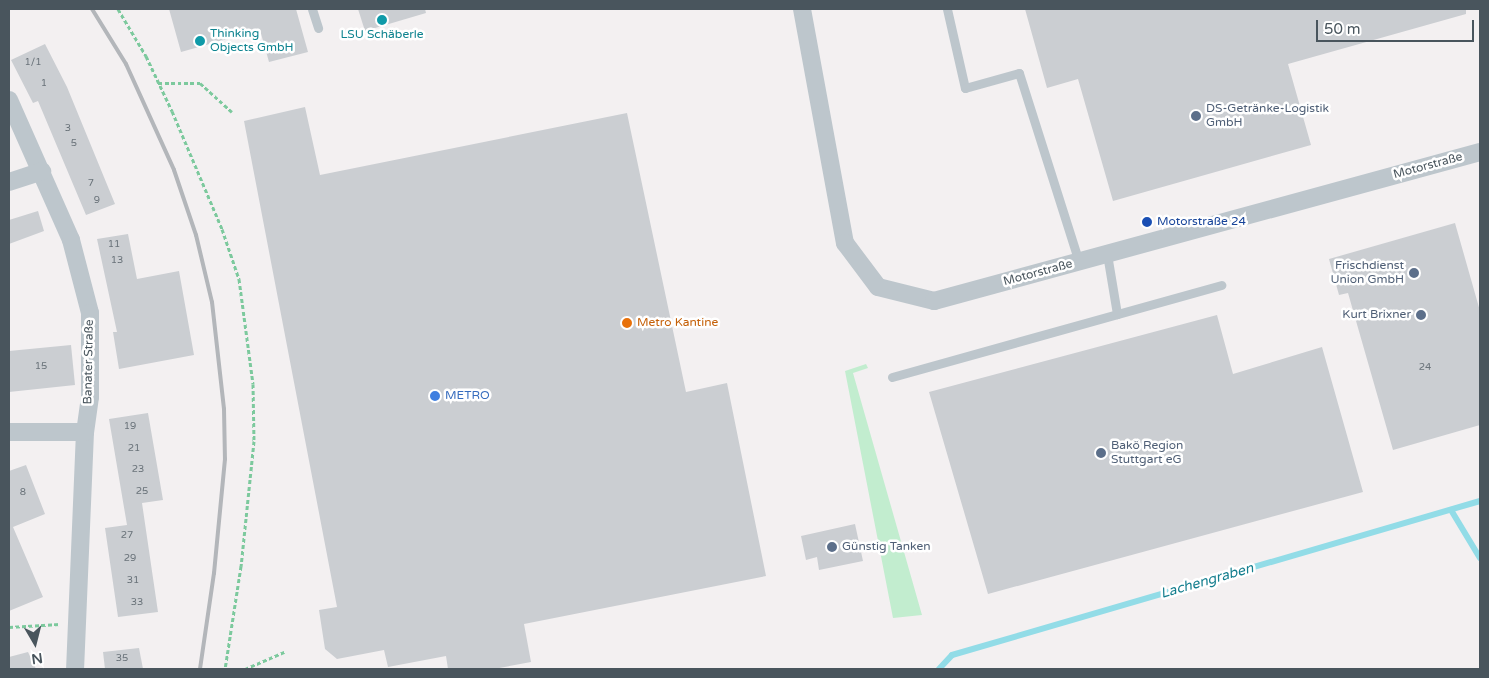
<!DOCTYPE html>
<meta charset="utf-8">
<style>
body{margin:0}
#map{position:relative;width:1489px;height:678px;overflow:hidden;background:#f3f0f1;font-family:"Varela Round",sans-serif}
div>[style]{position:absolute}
.green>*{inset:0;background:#c2edcf}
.stream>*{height:6px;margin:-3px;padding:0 3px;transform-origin:3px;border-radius:3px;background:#92dce7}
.building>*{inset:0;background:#cbced2}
.path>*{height:3px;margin-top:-1.5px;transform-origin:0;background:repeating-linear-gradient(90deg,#7cc99d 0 4px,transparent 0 6.5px)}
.service>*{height:9px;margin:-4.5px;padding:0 4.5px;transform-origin:4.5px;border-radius:4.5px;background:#bdc6cc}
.minor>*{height:18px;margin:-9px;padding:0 9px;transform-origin:9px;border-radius:9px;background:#bdc6cc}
.rail>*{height:4px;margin:-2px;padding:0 2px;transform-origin:2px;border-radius:2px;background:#b3b6ba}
.dots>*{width:14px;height:14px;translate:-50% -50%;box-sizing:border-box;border:2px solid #fff;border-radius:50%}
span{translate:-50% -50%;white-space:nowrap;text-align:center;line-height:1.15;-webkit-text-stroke:5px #fff;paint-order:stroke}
.number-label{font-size:10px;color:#6a737a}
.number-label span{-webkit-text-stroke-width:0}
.culture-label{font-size:12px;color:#0d838f}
.left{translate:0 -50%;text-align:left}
.service-label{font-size:12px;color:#4e5e75}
.right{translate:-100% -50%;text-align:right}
.street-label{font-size:12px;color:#49555d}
.transit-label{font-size:12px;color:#164399}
.food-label{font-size:12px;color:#c56008}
.shop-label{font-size:12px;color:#366cbe}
.water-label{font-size:14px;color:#147e8e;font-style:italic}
.frame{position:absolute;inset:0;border:10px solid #49555d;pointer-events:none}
.north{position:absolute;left:10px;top:618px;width:50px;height:50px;-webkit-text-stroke:4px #fff;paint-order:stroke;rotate:172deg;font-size:14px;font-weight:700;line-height:20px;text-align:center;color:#49555d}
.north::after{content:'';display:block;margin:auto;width:18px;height:22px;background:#49555d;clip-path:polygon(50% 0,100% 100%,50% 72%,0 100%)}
.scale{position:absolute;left:1316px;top:20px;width:158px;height:22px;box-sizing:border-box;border:2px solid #49555d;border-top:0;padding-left:6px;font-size:15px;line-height:18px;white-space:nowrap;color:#49555d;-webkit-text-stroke:4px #fff;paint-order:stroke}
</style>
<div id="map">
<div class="green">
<div style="clip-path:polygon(866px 364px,868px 368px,853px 373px,922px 615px,893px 618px,845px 371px)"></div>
</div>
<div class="stream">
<div style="left:1451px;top:510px;width:56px;rotate:58.9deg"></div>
<div style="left:939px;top:669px;width:19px;rotate:-47deg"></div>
<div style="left:952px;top:655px;width:550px;rotate:-16.26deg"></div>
</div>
<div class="building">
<div style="clip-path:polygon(169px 9px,296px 9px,308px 52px,269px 62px,260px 30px,181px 52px)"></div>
<div style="clip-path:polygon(358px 9px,425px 9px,426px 13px,365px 31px)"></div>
<div style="clip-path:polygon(1025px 9px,1466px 9px,1466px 14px,1288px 64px,1311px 145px,1113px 201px,1078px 79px,1047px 88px)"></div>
<div style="clip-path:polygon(45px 44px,67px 87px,115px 204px,86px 215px,38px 101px,33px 103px,11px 60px)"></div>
<div style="clip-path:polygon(305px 107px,320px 175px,627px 113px,686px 392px,727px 383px,766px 576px,524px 624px,531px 662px,494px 669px,448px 669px,446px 656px,388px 667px,384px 650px,337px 659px,325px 649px,319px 610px,337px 607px,244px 121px)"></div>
<div style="clip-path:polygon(38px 211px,44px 231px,9px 244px,9px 220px)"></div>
<div style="clip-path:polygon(1455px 223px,1480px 311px,1480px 425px,1393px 450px,1348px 293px,1339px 295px,1329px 259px)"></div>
<div style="clip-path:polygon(128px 234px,137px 279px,179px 271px,194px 355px,119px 369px,113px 332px,117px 332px,97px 239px)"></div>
<div style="clip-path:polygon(1217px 315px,1233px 374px,1322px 347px,1363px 492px,988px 594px,929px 392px)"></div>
<div style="clip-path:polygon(71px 345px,75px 385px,9px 392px,9px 351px)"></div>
<div style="clip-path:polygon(148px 413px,163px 500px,142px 503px,158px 612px,118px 617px,105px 528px,127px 525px,109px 419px)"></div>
<div style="clip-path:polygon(26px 465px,45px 514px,13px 527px,43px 597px,9px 611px,9px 471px)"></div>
<div style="clip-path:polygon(855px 524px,863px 561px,819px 570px,817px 557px,806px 560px,801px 536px)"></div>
<div style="clip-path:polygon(139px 648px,143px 669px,105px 669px,103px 652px)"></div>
<div style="clip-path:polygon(28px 652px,36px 669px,9px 669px,9px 657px)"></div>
</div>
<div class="path">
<div style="left:118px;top:9px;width:55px;rotate:59.2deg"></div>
<div style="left:146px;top:56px;width:61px;rotate:64.7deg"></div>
<div style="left:172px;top:111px;width:128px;rotate:67deg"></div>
<div style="left:222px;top:229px;width:53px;rotate:71.2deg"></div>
<div style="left:239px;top:279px;width:106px;rotate:82.4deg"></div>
<div style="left:253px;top:384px;width:57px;rotate:89deg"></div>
<div style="left:254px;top:441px;width:126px;rotate:95.9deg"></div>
<div style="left:241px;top:566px;width:104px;rotate:98.8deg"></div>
<div style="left:158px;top:83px;width:42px"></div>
<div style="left:200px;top:83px;width:43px;rotate:42.2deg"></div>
<div style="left:9px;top:627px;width:51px;rotate:-3.4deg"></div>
<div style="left:245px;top:669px;width:43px;rotate:-23.6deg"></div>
</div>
<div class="service">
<div style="left:312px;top:9px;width:20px;rotate:72deg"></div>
<div style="left:947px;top:9px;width:81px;rotate:77.2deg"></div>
<div style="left:965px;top:88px;width:56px;rotate:-15.5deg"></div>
<div style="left:1019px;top:73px;width:198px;rotate:72.4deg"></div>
<div style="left:1107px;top:254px;width:61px;rotate:80.5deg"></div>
<div style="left:892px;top:377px;width:342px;rotate:-15.6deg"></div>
</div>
<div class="minor">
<div style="left:802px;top:9px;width:238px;rotate:79.6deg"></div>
<div style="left:845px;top:243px;width:55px;rotate:53.1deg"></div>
<div style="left:878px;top:287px;width:58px;rotate:14deg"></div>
<div style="left:934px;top:301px;width:566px;rotate:-15.26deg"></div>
<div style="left:9px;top:100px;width:153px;rotate:66.1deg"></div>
<div style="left:71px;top:240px;width:75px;rotate:75.4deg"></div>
<div style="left:90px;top:313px;width:84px;rotate:90deg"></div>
<div style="left:90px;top:397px;width:35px;rotate:98deg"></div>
<div style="left:85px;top:432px;width:237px;rotate:92.4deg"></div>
<div style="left:9px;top:182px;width:35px;rotate:-18deg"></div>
<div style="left:9px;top:432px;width:76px"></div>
</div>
<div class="rail">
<div style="left:92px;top:9px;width:65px;rotate:58.3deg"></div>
<div style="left:126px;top:64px;width:116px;rotate:65.6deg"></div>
<div style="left:174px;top:170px;width:69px;rotate:71.3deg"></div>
<div style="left:196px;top:235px;width:69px;rotate:76.6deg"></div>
<div style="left:212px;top:302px;width:108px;rotate:83.6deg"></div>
<div style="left:224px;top:409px;width:50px;rotate:88.9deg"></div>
<div style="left:225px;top:459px;width:115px;rotate:95.5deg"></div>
<div style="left:214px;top:573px;width:97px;rotate:98.3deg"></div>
</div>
<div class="dots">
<div style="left:382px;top:20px;background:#0f9aa8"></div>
<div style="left:200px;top:41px;background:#0f9aa8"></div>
<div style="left:1196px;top:116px;background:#5c6f8a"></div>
<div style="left:1147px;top:222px;background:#1a4fb4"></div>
<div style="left:1414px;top:273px;background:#5c6f8a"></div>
<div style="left:1421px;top:315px;background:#5c6f8a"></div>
<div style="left:627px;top:323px;background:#e8710a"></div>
<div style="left:435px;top:396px;background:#3f7fe0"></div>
<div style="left:1101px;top:453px;background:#5c6f8a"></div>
<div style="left:832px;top:547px;background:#5c6f8a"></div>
</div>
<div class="number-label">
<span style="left:33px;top:63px">1/1</span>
<span style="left:44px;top:84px">1</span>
<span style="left:68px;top:129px">3</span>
<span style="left:74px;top:144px">5</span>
<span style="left:91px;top:184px">7</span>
<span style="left:97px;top:201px">9</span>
<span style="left:114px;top:245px">11</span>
<span style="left:117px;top:261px">13</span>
<span style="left:41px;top:367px">15</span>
<span style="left:1425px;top:368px">24</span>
<span style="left:130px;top:427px">19</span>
<span style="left:134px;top:449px">21</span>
<span style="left:138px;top:470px">23</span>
<span style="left:142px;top:492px">25</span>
<span style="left:23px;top:493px">8</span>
<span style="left:127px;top:536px">27</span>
<span style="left:130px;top:559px">29</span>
<span style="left:133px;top:581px">31</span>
<span style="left:137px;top:603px">33</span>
<span style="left:122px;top:659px">35</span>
</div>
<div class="culture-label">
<span class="left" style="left:210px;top:41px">Thinking<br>Objects GmbH</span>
<span style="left:382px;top:35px">LSU Schäberle</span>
</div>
<div class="service-label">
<span class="left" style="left:1206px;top:116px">DS-Getränke-Logistik<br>GmbH</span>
<span class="right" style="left:1404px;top:273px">Frischdienst<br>Union GmbH</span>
<span class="right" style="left:1411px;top:315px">Kurt Brixner</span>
<span class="left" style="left:1111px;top:453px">Bakö Region<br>Stuttgart eG</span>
<span class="left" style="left:842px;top:547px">Günstig Tanken</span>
</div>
<div class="street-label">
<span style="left:1428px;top:166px;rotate:-15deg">Motorstraße</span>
<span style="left:1038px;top:273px;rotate:-15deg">Motorstraße</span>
<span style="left:89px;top:362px;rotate:-89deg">Banater Straße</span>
</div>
<div class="transit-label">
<span class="left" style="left:1157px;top:222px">Motorstraße 24</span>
</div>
<div class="food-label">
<span class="left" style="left:637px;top:323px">Metro Kantine</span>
</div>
<div class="shop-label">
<span class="left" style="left:445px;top:396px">METRO</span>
</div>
<div class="water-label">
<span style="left:1207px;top:581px;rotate:-16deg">Lachengraben</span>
</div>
<div class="frame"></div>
<div class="north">N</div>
<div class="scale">50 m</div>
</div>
